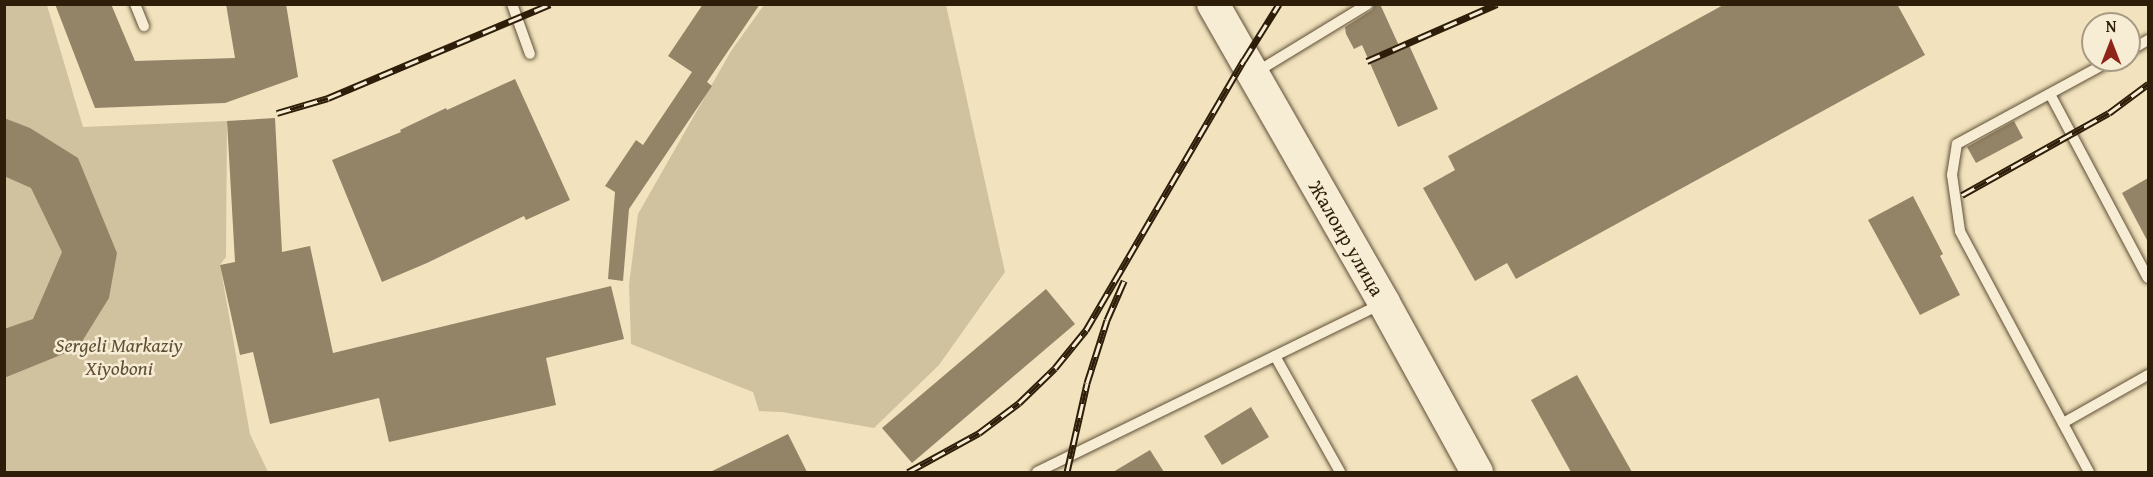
<!DOCTYPE html>
<meta charset="utf-8">
<style>
body{margin:0}
#map{position:relative;width:2153px;height:477px;overflow:hidden;background:#f2e3be;font-family:"Gentium Book Plus",serif}
div>[style]{position:absolute}
.green>*{inset:0;background:#d1c29f}
.building>*{inset:0;background:#948467}
.roads{filter:drop-shadow(0 0 2px #5f4f36) drop-shadow(0 0 2px #5f4f36)}
.lane>*{height:10px;margin:-5px;padding:0 5px;transform-origin:5px;border-radius:5px;background:#f7edd5}
.secondary>*{height:32px;margin:-16px;padding:0 16px;transform-origin:16px;border-radius:16px;background:#f7edd5}
.rail>*{height:7px;margin-top:-3.5px;transform-origin:0;background:repeating-linear-gradient(90deg,#f7edd5 0 14px,#2e1e09 0 28px);box-sizing:border-box;border-block:2px solid #2e1e09}
span{translate:-50% -50%;white-space:nowrap;text-align:center;line-height:1.15;-webkit-text-stroke:5px #f7edd5;paint-order:stroke}
.street-label{font-size:20px;color:#2e1e09}
.park-label{font-size:20px;color:#5f4f36;font-style:italic}
.frame{position:absolute;inset:0;border:6px solid #2e1e09;pointer-events:none}
.north{position:absolute;left:2081px;top:12px;width:60px;height:60px;box-sizing:border-box;background:#f7edd5;border:2px solid #a79a83;border-radius:50%;rotate:0deg;font-size:16px;font-weight:700;line-height:24px;text-align:center;color:#2e1e09}
.north::after{content:'';display:block;margin:auto;width:21px;height:27px;background:#8f2418;clip-path:polygon(50% 0,100% 100%,50% 72%,0 100%)}
</style>
<div id="map">
<div class="green">
<div style="clip-path:polygon(4px 5px,47px 5px,83px 127px,227px 121px,226px 257px,220px 265px,250px 434px,268px 472px,5px 472px)"></div>
<div style="clip-path:polygon(764px 5px,946px 5px,1005px 272px,939px 365px,874px 428px,782px 412px,759px 411px,753px 392px,631px 344px,629px 285px,638px 214px,731px 51px)"></div>
</div>
<div class="building">
<div style="clip-path:polygon(55px 4px,111px 4px,135px 61px,235px 58px,226px 4px,286px 4px,298px 77px,225px 103px,95px 108px)"></div>
<div style="clip-path:polygon(703px 4px,760px 4px,707px 82px,712px 86px,629px 209px,623px 281px,608px 279px,615px 192px,605px 186px,636px 140px,643px 145px,692px 72px,668px 56px)"></div>
<div style="clip-path:polygon(1375px 4px,1380px 4px,1400px 48px,1409px 45px,1438px 109px,1398px 127px,1362px 45px,1354px 49px,1346px 34px,1345px 27px,1372px 10px)"></div>
<div style="clip-path:polygon(1725px 4px,1897px 4px,1925px 55px,1516px 279px,1507px 263px,1475px 281px,1423px 188px,1455px 170px,1448px 156px)"></div>
<div style="clip-path:polygon(515px 79px,570px 200px,526px 220px,524px 216px,427px 263px,382px 282px,332px 160px,401px 132px,400px 130px,446px 108px,447px 110px)"></div>
<div style="clip-path:polygon(4px 118px,30px 128px,78px 158px,117px 253px,109px 298px,78px 348px,4px 378px,4px 329px,33px 319px,62px 252px,31px 188px,4px 176px)"></div>
<div style="clip-path:polygon(275px 118px,282px 252px,310px 246px,333px 353px,611px 286px,624px 339px,546px 358px,556px 405px,389px 442px,379px 398px,270px 424px,253px 352px,240px 355px,220px 265px,235px 262px,227px 121px)"></div>
<div style="clip-path:polygon(2014px 121px,2023px 138px,1976px 163px,1967px 147px)"></div>
<div style="clip-path:polygon(2148px 178px,2148px 242px,2122px 193px)"></div>
<div style="clip-path:polygon(1913px 196px,1943px 254px,1940px 256px,1960px 295px,1920px 315px,1868px 220px)"></div>
<div style="clip-path:polygon(1046px 289px,1075px 324px,912px 463px,882px 428px)"></div>
<div style="clip-path:polygon(1577px 375px,1632px 472px,1571px 472px,1531px 400px)"></div>
<div style="clip-path:polygon(1251px 407px,1269px 437px,1222px 465px,1204px 436px)"></div>
<div style="clip-path:polygon(788px 434px,807px 472px,710px 472px)"></div>
<div style="clip-path:polygon(1150px 450px,1164px 472px,1113px 472px)"></div>
</div>
<div class="roads">
<div class="lane">
<div style="left:135px;top:4px;width:24px;rotate:68deg"></div>
<div style="left:512px;top:4px;width:53px;rotate:70.2deg"></div>
<div style="left:2129px;top:51px;width:22px;rotate:-30deg"></div>
<div style="left:1255px;top:73px;width:132px;rotate:-31.4deg"></div>
<div style="left:2050px;top:94px;width:208px;rotate:62deg"></div>
<div style="left:1275px;top:356px;width:133px;rotate:60.7deg"></div>
<div style="left:2063px;top:423px;width:98px;rotate:-29.5deg"></div>
<div style="left:1037px;top:472px;width:383px;rotate:-26deg"></div>
<div style="left:2089px;top:472px;width:273px;rotate:-118.2deg"></div>
<div style="left:1960px;top:231px;width:57px;rotate:-98.1deg"></div>
<div style="left:1952px;top:175px;width:31px;rotate:-81deg"></div>
<div style="left:1957px;top:144px;width:176px;rotate:-28.5deg"></div>
</div>
<div class="secondary">
<div style="left:1213px;top:4px;width:344px;rotate:60.2deg"></div>
<div style="left:1384px;top:303px;width:193px;rotate:61.2deg"></div>
</div>
</div>
<div class="rail">
<div style="left:1367px;top:61px;width:142px;rotate:-23.7deg"></div>
<div style="left:277px;top:113px;width:53px;rotate:-16.4deg"></div>
<div style="left:328px;top:98px;width:241px;rotate:-22.9deg"></div>
<div style="left:1962px;top:195px;width:168px;rotate:-29.2deg"></div>
<div style="left:2109px;top:113px;width:49px;rotate:-36.6deg"></div>
<div style="left:908px;top:472px;width:81px;rotate:-28.8deg"></div>
<div style="left:979px;top:433px;width:50px;rotate:-36.9deg"></div>
<div style="left:1019px;top:403px;width:50px;rotate:-44.2deg"></div>
<div style="left:1055px;top:368px;width:49px;rotate:-50.8deg"></div>
<div style="left:1086px;top:330px;width:313px;rotate:-59.7deg"></div>
<div style="left:1244px;top:60px;width:66px;rotate:-58deg"></div>
<div style="left:1067px;top:472px;width:91px;rotate:-77.3deg"></div>
<div style="left:1087px;top:383px;width:66px;rotate:-72.4deg"></div>
<div style="left:1107px;top:320px;width:43px;rotate:-66.4deg"></div>
</div>
<div class="street-label">
<span style="left:1347px;top:238px;rotate:60deg">Жалоир улица</span>
</div>
<div class="park-label">
<span style="left:119px;top:356px">Sergeli Markaziy<br>Xiyoboni</span>
</div>
<div class="frame"></div>
<div class="north">N</div>
</div>
